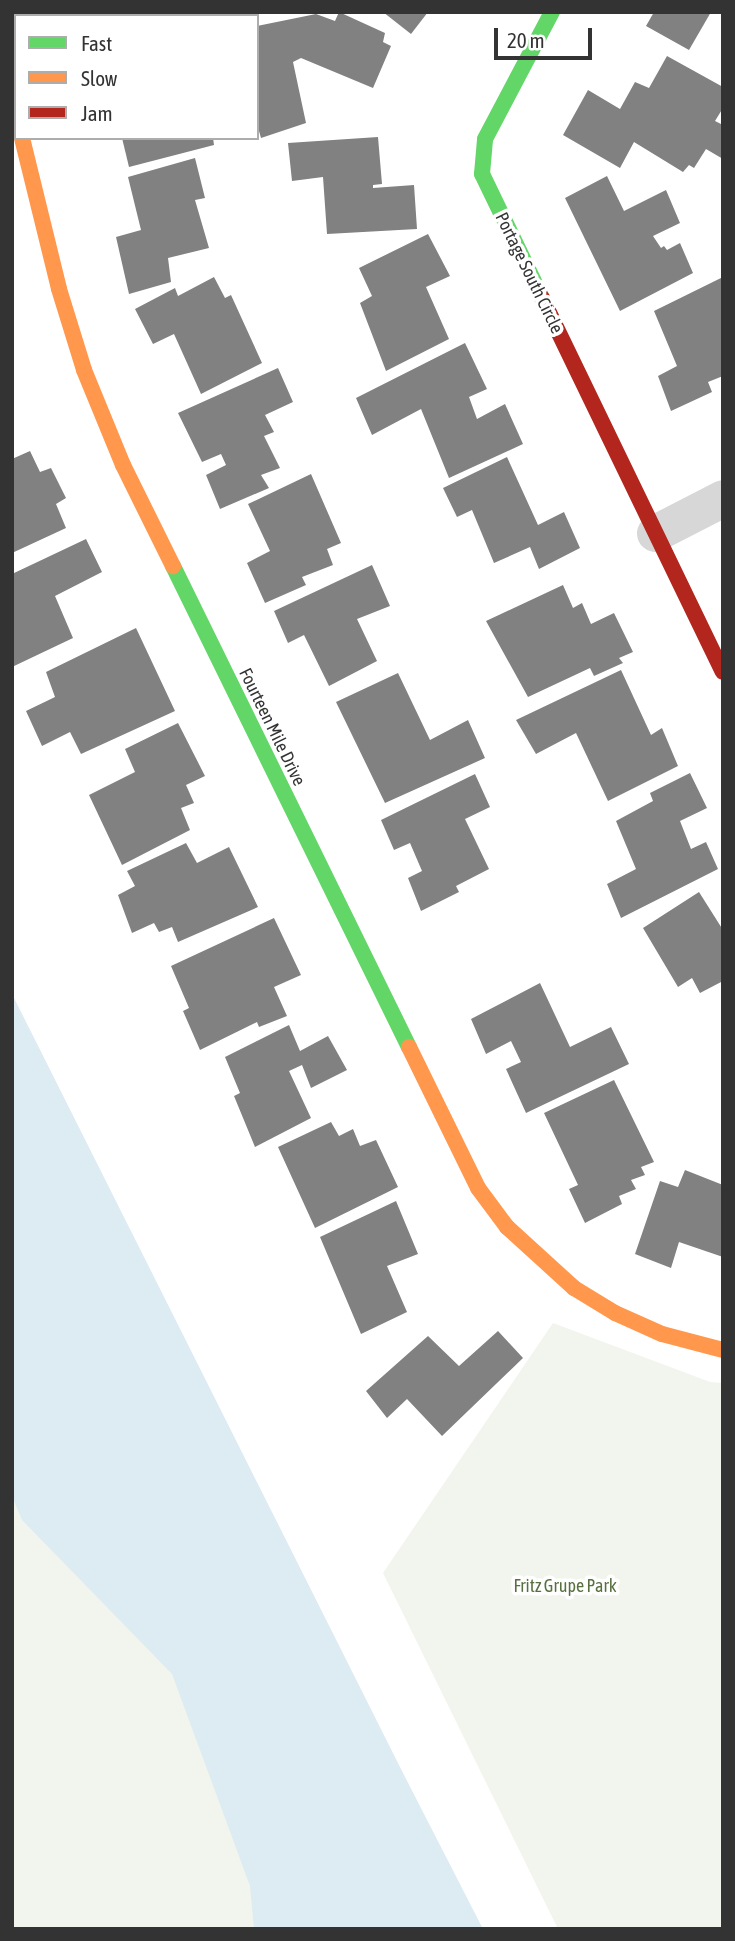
<!DOCTYPE html>
<style>
body{margin:0}
#map{position:relative;width:735px;height:1941px;overflow:hidden;background:#fff;font-family:"Asap Condensed",sans-serif}
div>[style]{position:absolute}
.green>*{inset:0;background:#f1f5ed}
.water>*{inset:0;background:#ddebf3}
.building>*{inset:0;background:#818181}
.street>*{height:37px;margin:-18.5px;padding:0 18.5px;transform-origin:18.5px;border-radius:18.5px;background:#d7d7d7}
.fast>*{height:16px;margin:-8px;padding:0 8px;transform-origin:8px;border-radius:8px;background:#63d668}
.slow>*{height:16px;margin:-8px;padding:0 8px;transform-origin:8px;border-radius:8px;background:#ff974d}
.jam>*{height:16px;margin:-8px;padding:0 8px;transform-origin:8px;border-radius:8px;background:#b3261e}
span{translate:-50% -50%;white-space:nowrap;text-align:center;line-height:1.15;-webkit-text-stroke:7px #fff;paint-order:stroke}
.street-label{font-size:18px;color:#333}
.park-label{font-size:18px;color:#56703f}
.frame{position:absolute;inset:0;border:14px solid #333;pointer-events:none}
.legend{position:absolute;left:14px;top:14px;width:245px;height:126px;box-sizing:border-box;background:#fff;border:2px solid #adadad;margin:0;padding:9px 12px;list-style:none;font-size:21px;color:#333}
.legend li{display:flex;align-items:center;gap:14px;height:35px}
.legend b{width:35px;border:2px solid #adadad}
.scale{position:absolute;left:494px;top:28px;width:98px;height:32px;box-sizing:border-box;border:4px solid #333;border-top:0;padding-left:9px;font-size:21px;line-height:24px;white-space:nowrap;color:#333;-webkit-text-stroke:5px #fff;paint-order:stroke}
</style>
<div id="map">
<div class="green">
<div style="clip-path:polygon(553px 1323px,710px 1382px,723px 1383px,723px 1929px,558px 1929px,383px 1573px)"></div>
<div style="clip-path:polygon(12px 1361px,317px 1929px,12px 1929px)"></div>
</div>
<div class="water">
<div style="clip-path:polygon(12px 994px,404px 1775px,483px 1929px,254px 1929px,250px 1886px,172px 1674px,22px 1520px,12px 1496px)"></div>
</div>
<div class="building">
<div style="clip-path:polygon(100px 12px,159px 12px,160px 16px,101px 16px)"></div>
<div style="clip-path:polygon(339px 12px,385px 33px,383px 42px,391px 46px,373px 88px,301px 58px,293px 62px,306px 123px,261px 138px,257px 124px,257px 26px,316px 14px,335px 21px)"></div>
<div style="clip-path:polygon(383px 12px,428px 12px,411px 34px)"></div>
<div style="clip-path:polygon(654px 12px,711px 12px,689px 50px,646px 26px)"></div>
<div style="clip-path:polygon(667px 56px,723px 87px,723px 108px,715px 121px,723px 125px,723px 159px,706px 149px,694px 168px,689px 165px,683px 172px,634px 142px,620px 168px,563px 135px,588px 90px,620px 109px,635px 82px,649px 88px)"></div>
<div style="clip-path:polygon(378px 137px,382px 184px,373px 185px,373px 188px,414px 185px,417px 229px,327px 234px,323px 177px,292px 181px,288px 143px)"></div>
<div style="clip-path:polygon(122px 138px,213px 138px,214px 145px,129px 167px)"></div>
<div style="clip-path:polygon(195px 158px,205px 198px,195px 200px,209px 248px,168px 258px,171px 282px,129px 294px,116px 237px,141px 230px,128px 177px)"></div>
<div style="clip-path:polygon(607px 176px,624px 211px,666px 190px,680px 223px,653px 236px,661px 248px,664px 246px,667px 250px,680px 243px,693px 273px,620px 311px,565px 198px)"></div>
<div style="clip-path:polygon(428px 234px,450px 276px,426px 287px,449px 339px,386px 371px,360px 303px,372px 296px,359px 268px)"></div>
<div style="clip-path:polygon(214px 277px,225px 298px,231px 295px,262px 363px,201px 394px,174px 334px,153px 344px,135px 309px,175px 288px,178px 296px)"></div>
<div style="clip-path:polygon(723px 277px,723px 376px,708px 382px,712px 392px,671px 411px,658px 376px,677px 366px,654px 311px)"></div>
<div style="clip-path:polygon(465px 343px,487px 389px,469px 397px,477px 419px,505px 404px,523px 444px,449px 478px,421px 409px,372px 435px,356px 398px)"></div>
<div style="clip-path:polygon(278px 368px,293px 402px,265px 415px,274px 432px,264px 436px,280px 468px,261px 475px,269px 488px,220px 509px,206px 475px,226px 465px,221px 454px,202px 462px,178px 413px)"></div>
<div style="clip-path:polygon(30px 451px,40px 472px,51px 468px,66px 498px,56px 504px,66px 528px,12px 553px,12px 459px)"></div>
<div style="clip-path:polygon(507px 457px,538px 525px,564px 512px,580px 548px,539px 569px,530px 547px,494px 563px,472px 510px,457px 517px,443px 488px)"></div>
<div style="clip-path:polygon(311px 474px,341px 543px,327px 549px,333px 565px,302px 577px,306px 585px,265px 603px,247px 563px,270px 551px,248px 504px)"></div>
<div style="clip-path:polygon(86px 539px,102px 572px,55px 596px,73px 638px,12px 667px,12px 574px)"></div>
<div style="clip-path:polygon(372px 565px,390px 606px,357px 619px,377px 661px,329px 686px,304px 635px,288px 643px,274px 611px)"></div>
<div style="clip-path:polygon(563px 585px,573px 608px,582px 603px,591px 624px,614px 613px,633px 652px,619px 658px,623px 663px,594px 676px,590px 668px,528px 697px,486px 621px)"></div>
<div style="clip-path:polygon(136px 628px,175px 711px,81px 754px,70px 732px,42px 746px,26px 711px,55px 697px,46px 672px)"></div>
<div style="clip-path:polygon(621px 670px,651px 735px,662px 728px,678px 766px,608px 801px,576px 733px,536px 754px,516px 720px)"></div>
<div style="clip-path:polygon(398px 673px,430px 740px,468px 720px,485px 758px,385px 803px,336px 702px)"></div>
<div style="clip-path:polygon(178px 723px,205px 776px,186px 785px,194px 803px,181px 808px,190px 830px,122px 865px,89px 795px,135px 772px,125px 749px)"></div>
<div style="clip-path:polygon(690px 773px,707px 808px,680px 821px,691px 849px,706px 842px,718px 869px,621px 918px,607px 884px,636px 869px,616px 821px,653px 801px,650px 793px)"></div>
<div style="clip-path:polygon(475px 774px,490px 807px,465px 819px,489px 869px,456px 886px,459px 892px,421px 911px,408px 878px,422px 871px,410px 843px,394px 850px,381px 820px)"></div>
<div style="clip-path:polygon(186px 843px,197px 863px,229px 847px,258px 907px,178px 942px,172px 927px,159px 932px,154px 923px,132px 933px,118px 895px,135px 886px,127px 871px)"></div>
<div style="clip-path:polygon(699px 892px,723px 930px,723px 981px,700px 993px,692px 978px,678px 987px,643px 928px)"></div>
<div style="clip-path:polygon(274px 918px,301px 975px,274px 987px,287px 1016px,259px 1027px,257px 1022px,200px 1050px,183px 1011px,189px 1008px,171px 966px)"></div>
<div style="clip-path:polygon(540px 983px,570px 1047px,611px 1027px,629px 1064px,526px 1113px,506px 1069px,521px 1062px,511px 1041px,486px 1054px,471px 1019px)"></div>
<div style="clip-path:polygon(289px 1025px,300px 1051px,328px 1036px,347px 1070px,311px 1088px,302px 1065px,289px 1071px,311px 1118px,255px 1147px,234px 1096px,240px 1093px,225px 1057px)"></div>
<div style="clip-path:polygon(614px 1080px,654px 1162px,641px 1167px,645px 1175px,631px 1180px,636px 1189px,619px 1196px,622px 1204px,585px 1223px,569px 1189px,578px 1185px,544px 1113px)"></div>
<div style="clip-path:polygon(331px 1122px,339px 1136px,353px 1129px,360px 1146px,376px 1140px,398px 1187px,315px 1228px,278px 1147px)"></div>
<div style="clip-path:polygon(685px 1170px,723px 1185px,723px 1257px,679px 1242px,671px 1268px,635px 1254px,660px 1181px,678px 1187px)"></div>
<div style="clip-path:polygon(396px 1201px,418px 1254px,387px 1266px,407px 1312px,361px 1334px,320px 1237px)"></div>
<div style="clip-path:polygon(498px 1331px,523px 1358px,442px 1436px,407px 1399px,387px 1418px,366px 1391px,428px 1336px,459px 1366px)"></div>
</div>
<div class="street">
<div style="left:655px;top:533px;width:76px;rotate:-27.2deg"></div>
</div>
<div class="fast">
<div style="left:12px;top:100px;width:16px;rotate:75deg"></div>
<div style="left:542px;top:298px;width:138px;rotate:-115.8deg"></div>
<div style="left:482px;top:174px;width:35px;rotate:-85deg"></div>
<div style="left:485px;top:139px;width:144px;rotate:-62.2deg"></div>
<div style="left:173px;top:566px;width:536px;rotate:63.87deg"></div>
</div>
<div class="slow">
<div style="left:22px;top:138px;width:155px;rotate:76.2deg"></div>
<div style="left:59px;top:289px;width:85px;rotate:72.8deg"></div>
<div style="left:84px;top:370px;width:103px;rotate:67.7deg"></div>
<div style="left:123px;top:465px;width:113px;rotate:63.7deg"></div>
<div style="left:409px;top:1047px;width:157px;rotate:63.9deg"></div>
<div style="left:478px;top:1188px;width:49px;rotate:53.4deg"></div>
<div style="left:507px;top:1227px;width:91px;rotate:42.3deg"></div>
<div style="left:574px;top:1288px;width:48px;rotate:31.4deg"></div>
<div style="left:615px;top:1313px;width:51px;rotate:24.1deg"></div>
<div style="left:662px;top:1334px;width:63px;rotate:14.7deg"></div>
</div>
<div class="jam">
<div style="left:542px;top:298px;width:415px;rotate:64.2deg"></div>
</div>
<div class="street-label">
<span style="left:529px;top:273px;rotate:64deg">Portage South Circle</span>
<span style="left:272px;top:727px;rotate:64deg">Fourteen Mile Drive</span>
</div>
<div class="park-label">
<span style="left:565px;top:1586px">Fritz Grupe Park</span>
</div>
<div class="frame"></div>
<ul class="legend">
<li><b style="height:9px;background:#63d668"></b>Fast</li>
<li><b style="height:9px;background:#ff974d"></b>Slow</li>
<li><b style="height:9px;background:#b3261e"></b>Jam</li>
</ul>
<div class="scale">20 m</div>
</div>
